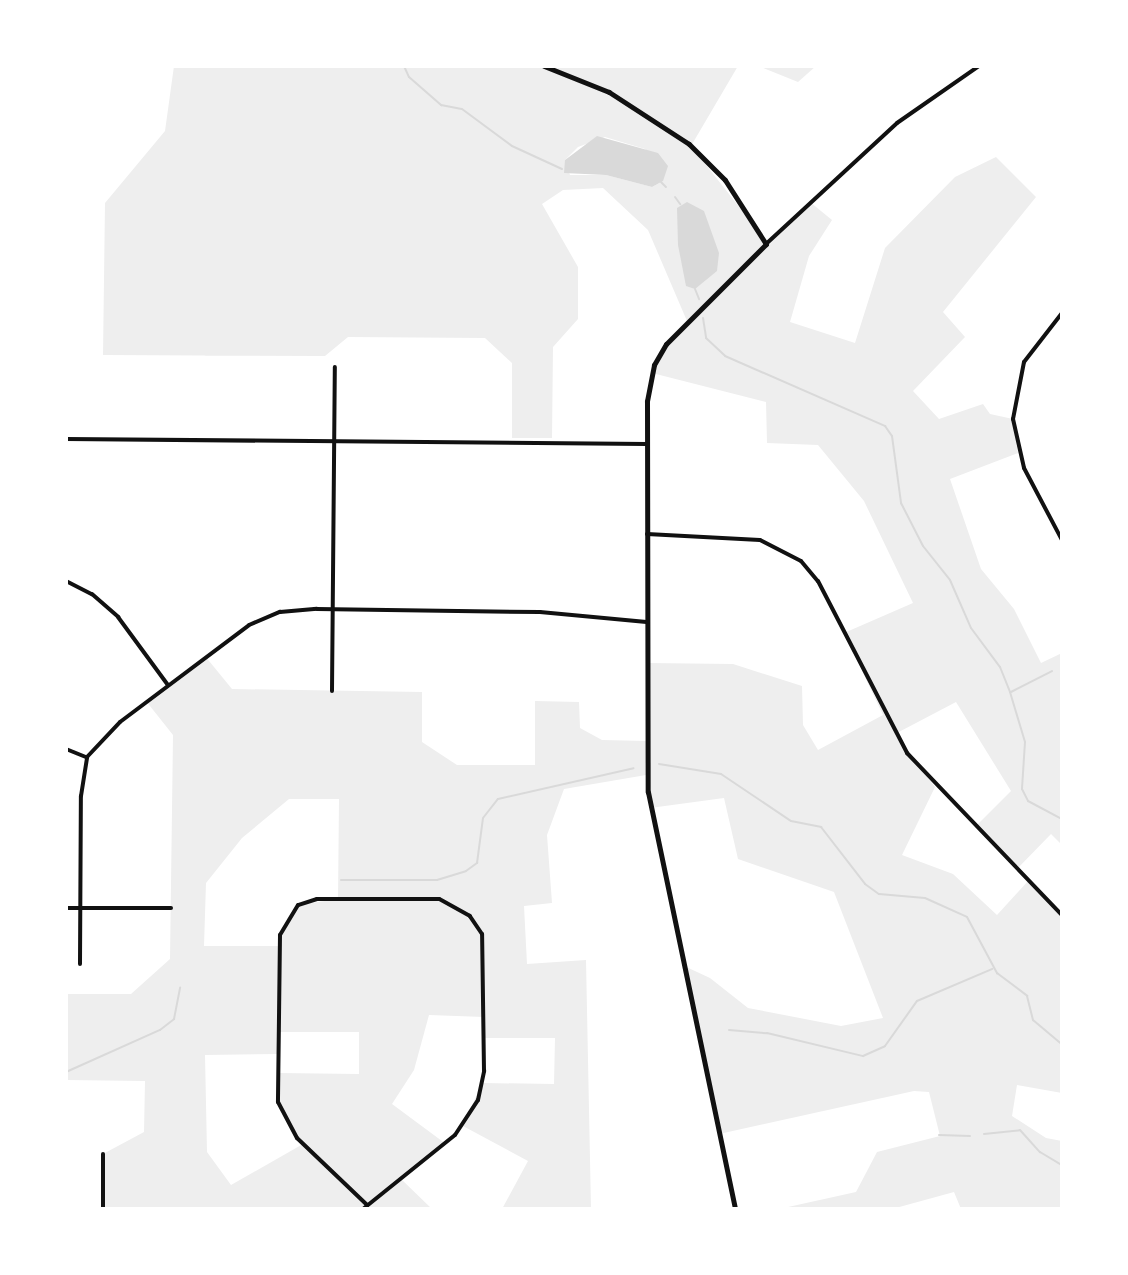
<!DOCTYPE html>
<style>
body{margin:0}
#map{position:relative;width:1128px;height:1275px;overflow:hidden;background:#fff;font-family:"Playfair Display",serif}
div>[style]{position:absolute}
.green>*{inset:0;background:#eee}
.water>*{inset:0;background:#d9d9d9}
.stream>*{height:2px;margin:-1px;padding:0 1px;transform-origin:1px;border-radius:1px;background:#d9d9d9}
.minor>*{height:4px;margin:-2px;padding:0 2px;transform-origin:2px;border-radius:2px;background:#111}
.tertiary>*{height:5px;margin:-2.5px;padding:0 2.5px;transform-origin:2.5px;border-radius:2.5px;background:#111}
span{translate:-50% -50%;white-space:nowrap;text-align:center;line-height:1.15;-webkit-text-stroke:6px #fff;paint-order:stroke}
.frame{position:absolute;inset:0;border:68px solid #fff;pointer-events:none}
</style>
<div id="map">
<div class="green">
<div style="clip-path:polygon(evenodd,174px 66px,738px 66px,691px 146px,767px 242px,810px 202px,832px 220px,809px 256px,790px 322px,855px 343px,885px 248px,955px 177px,996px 157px,1036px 197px,943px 312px,965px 337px,913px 391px,939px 419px,983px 404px,990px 414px,1013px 419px,1018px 453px,950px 479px,981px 569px,1014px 609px,1041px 663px,1062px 653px,1062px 845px,1051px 834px,1017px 869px,975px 827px,1011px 791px,956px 702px,895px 734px,935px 787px,902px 855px,953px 874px,997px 915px,1028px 881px,1062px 915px,1062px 1093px,1017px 1085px,1012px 1116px,1046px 1138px,1062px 1141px,1062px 1209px,961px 1209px,954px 1192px,892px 1209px,779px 1209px,856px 1192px,877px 1152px,940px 1136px,929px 1092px,914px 1091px,719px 1134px,682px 965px,710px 978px,748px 1008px,841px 1026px,883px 1018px,834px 892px,738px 859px,724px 798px,650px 808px,646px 775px,564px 789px,547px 835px,552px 903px,524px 906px,527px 964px,586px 960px,591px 1209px,502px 1209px,528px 1161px,463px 1126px,482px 1083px,554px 1084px,555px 1038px,485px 1038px,484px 1017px,429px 1015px,414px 1070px,392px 1104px,446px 1144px,400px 1178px,432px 1209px,103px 1209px,103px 1154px,144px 1132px,145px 1081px,66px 1080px,66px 994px,131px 994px,170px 959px,173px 735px,146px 701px,205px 656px,232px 689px,422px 692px,422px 742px,457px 765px,535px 765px,535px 701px,579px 702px,580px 728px,602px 740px,646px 741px,647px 663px,733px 664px,802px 686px,803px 725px,818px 750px,883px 715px,844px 633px,913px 603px,864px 501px,818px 445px,767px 443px,766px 402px,652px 373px,659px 354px,687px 321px,648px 230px,603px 188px,563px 190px,542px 204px,578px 267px,578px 319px,553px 347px,552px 438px,512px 438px,512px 363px,485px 338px,348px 337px,325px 356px,103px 355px,105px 203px,165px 131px,174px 66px,605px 137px,645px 149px,663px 181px,652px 187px,606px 175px,570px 175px,565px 160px,578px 147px,605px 137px,174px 66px,289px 799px,339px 799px,338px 899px,298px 905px,288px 917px,279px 946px,204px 946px,206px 883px,242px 838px,289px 799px,174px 66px,278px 1032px,359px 1032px,359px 1074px,278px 1073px,279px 1104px,303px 1144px,231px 1185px,207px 1152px,205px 1055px,278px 1054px,278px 1032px)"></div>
<div style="clip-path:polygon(758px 66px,816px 66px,798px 82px)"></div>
</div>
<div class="water">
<div style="clip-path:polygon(597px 136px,658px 153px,668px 166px,663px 181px,652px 187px,606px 175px,564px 173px,565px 160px)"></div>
<div style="clip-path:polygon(687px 202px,704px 211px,719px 253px,717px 271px,695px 289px,686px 286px,678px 245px,677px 208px)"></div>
</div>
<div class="stream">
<div style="left:404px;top:66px;width:12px;rotate:66deg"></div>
<div style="left:409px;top:77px;width:43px;rotate:41.2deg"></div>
<div style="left:441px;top:105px;width:21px;rotate:11deg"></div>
<div style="left:462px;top:109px;width:62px;rotate:36.5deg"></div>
<div style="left:512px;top:146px;width:55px;rotate:24.7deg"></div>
<div style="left:661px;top:182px;width:7px;rotate:45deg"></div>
<div style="left:675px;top:197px;width:9px;rotate:54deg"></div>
<div style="left:695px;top:289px;width:11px;rotate:68deg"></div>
<div style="left:703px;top:318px;width:20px;rotate:81deg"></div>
<div style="left:706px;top:338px;width:26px;rotate:43deg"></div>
<div style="left:725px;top:356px;width:175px;rotate:23.6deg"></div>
<div style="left:885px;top:426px;width:12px;rotate:55deg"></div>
<div style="left:892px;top:436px;width:68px;rotate:82.3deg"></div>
<div style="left:901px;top:503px;width:48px;rotate:62.9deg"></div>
<div style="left:923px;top:546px;width:43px;rotate:51.5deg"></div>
<div style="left:950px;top:580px;width:52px;rotate:66.4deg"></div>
<div style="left:971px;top:628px;width:49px;rotate:53.4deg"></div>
<div style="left:1000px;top:667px;width:27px;rotate:68deg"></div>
<div style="left:1010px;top:692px;width:52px;rotate:73.3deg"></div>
<div style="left:1025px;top:742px;width:47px;rotate:93.7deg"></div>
<div style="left:1022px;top:789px;width:13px;rotate:63deg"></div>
<div style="left:1028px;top:801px;width:38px;rotate:28deg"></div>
<div style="left:1011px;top:692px;width:46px;rotate:-27.1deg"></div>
<div style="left:659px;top:764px;width:63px;rotate:9.2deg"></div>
<div style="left:721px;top:774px;width:84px;rotate:33.9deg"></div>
<div style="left:791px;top:821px;width:31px;rotate:11deg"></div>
<div style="left:821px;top:827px;width:72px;rotate:52.3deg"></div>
<div style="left:865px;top:884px;width:17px;rotate:36deg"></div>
<div style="left:879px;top:894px;width:46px;rotate:5deg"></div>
<div style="left:925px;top:898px;width:46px;rotate:24.3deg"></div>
<div style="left:967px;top:917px;width:64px;rotate:61.8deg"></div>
<div style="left:997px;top:973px;width:38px;rotate:37deg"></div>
<div style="left:1027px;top:996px;width:25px;rotate:76deg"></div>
<div style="left:1033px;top:1020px;width:38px;rotate:40deg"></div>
<div style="left:341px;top:880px;width:96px"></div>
<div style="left:437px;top:880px;width:30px;rotate:-17deg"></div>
<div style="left:466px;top:871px;width:14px;rotate:-36deg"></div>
<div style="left:477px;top:863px;width:45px;rotate:-82.4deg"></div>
<div style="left:483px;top:818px;width:24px;rotate:-52deg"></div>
<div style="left:498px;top:799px;width:139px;rotate:-12.8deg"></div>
<div style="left:729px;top:1030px;width:38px;rotate:5deg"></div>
<div style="left:767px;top:1033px;width:99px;rotate:13.5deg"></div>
<div style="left:863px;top:1056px;width:24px;rotate:-24deg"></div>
<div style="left:885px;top:1046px;width:55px;rotate:-54.6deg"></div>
<div style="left:917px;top:1001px;width:82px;rotate:-23.1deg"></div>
<div style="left:66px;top:1072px;width:103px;rotate:-24.1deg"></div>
<div style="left:160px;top:1030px;width:18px;rotate:-38deg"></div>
<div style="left:174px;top:1019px;width:32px;rotate:-79deg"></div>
<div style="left:984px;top:1134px;width:36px;rotate:-6deg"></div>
<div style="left:1020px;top:1130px;width:30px;rotate:48deg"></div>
<div style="left:1040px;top:1152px;width:26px;rotate:31deg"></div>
<div style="left:939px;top:1135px;width:31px;rotate:2deg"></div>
</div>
<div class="minor">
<div style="left:766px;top:244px;width:178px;rotate:-42.7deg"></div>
<div style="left:897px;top:123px;width:100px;rotate:-34.8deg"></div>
<div style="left:1062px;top:313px;width:62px;rotate:127.8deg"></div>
<div style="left:1024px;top:362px;width:58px;rotate:100.9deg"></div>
<div style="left:1013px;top:419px;width:50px;rotate:77.3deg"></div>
<div style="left:1024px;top:468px;width:81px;rotate:62.2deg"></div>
<div style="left:66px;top:439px;width:581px;rotate:0.49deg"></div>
<div style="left:647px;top:534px;width:113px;rotate:3deg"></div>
<div style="left:760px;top:540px;width:46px;rotate:27.1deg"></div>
<div style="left:801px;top:561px;width:26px;rotate:50deg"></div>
<div style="left:818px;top:581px;width:194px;rotate:62.6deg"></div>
<div style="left:907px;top:753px;width:224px;rotate:46.3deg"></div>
<div style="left:66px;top:581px;width:29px;rotate:27deg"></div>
<div style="left:92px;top:594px;width:35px;rotate:41deg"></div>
<div style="left:118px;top:617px;width:84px;rotate:53.7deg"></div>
<div style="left:332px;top:691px;width:324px;rotate:-89.5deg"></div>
<div style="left:66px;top:749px;width:22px;rotate:22deg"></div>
<div style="left:66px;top:908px;width:105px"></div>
<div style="left:80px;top:964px;width:168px;rotate:-89.7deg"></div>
<div style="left:81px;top:796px;width:39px;rotate:-81deg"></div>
<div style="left:87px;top:757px;width:48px;rotate:-46.7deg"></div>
<div style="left:120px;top:722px;width:161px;rotate:-36.9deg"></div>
<div style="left:249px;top:625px;width:34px;rotate:-23deg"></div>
<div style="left:280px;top:612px;width:37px;rotate:-5deg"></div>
<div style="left:317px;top:609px;width:223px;rotate:0.8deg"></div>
<div style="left:540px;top:612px;width:107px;rotate:5.3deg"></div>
<div style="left:103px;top:1209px;width:55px;rotate:-90deg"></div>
<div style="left:363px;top:1209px;width:118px;rotate:-38.8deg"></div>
<div style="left:455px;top:1135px;width:42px;rotate:-56.7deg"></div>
<div style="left:478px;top:1100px;width:30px;rotate:-78deg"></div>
<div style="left:484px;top:1071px;width:137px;rotate:-90.8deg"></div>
<div style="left:482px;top:934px;width:22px;rotate:-124deg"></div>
<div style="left:470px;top:916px;width:35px;rotate:-151deg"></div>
<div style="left:439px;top:899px;width:122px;rotate:180deg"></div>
<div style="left:317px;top:899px;width:20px;rotate:162deg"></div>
<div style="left:298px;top:905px;width:35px;rotate:121deg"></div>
<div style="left:280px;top:935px;width:167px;rotate:90.7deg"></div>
<div style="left:278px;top:1102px;width:41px;rotate:62.2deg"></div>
<div style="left:297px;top:1138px;width:97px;rotate:43.7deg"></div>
</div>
<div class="tertiary">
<div style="left:544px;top:66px;width:70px;rotate:21.8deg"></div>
<div style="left:609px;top:92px;width:95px;rotate:33deg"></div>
<div style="left:689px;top:144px;width:51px;rotate:45deg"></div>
<div style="left:725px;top:180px;width:76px;rotate:57.4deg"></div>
<div style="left:766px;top:244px;width:141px;rotate:135deg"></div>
<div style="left:666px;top:344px;width:24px;rotate:120deg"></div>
<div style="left:654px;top:365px;width:37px;rotate:101deg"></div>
<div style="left:647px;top:401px;width:391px;rotate:89.9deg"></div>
<div style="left:648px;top:792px;width:426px;rotate:78.2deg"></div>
</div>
<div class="frame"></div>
</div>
